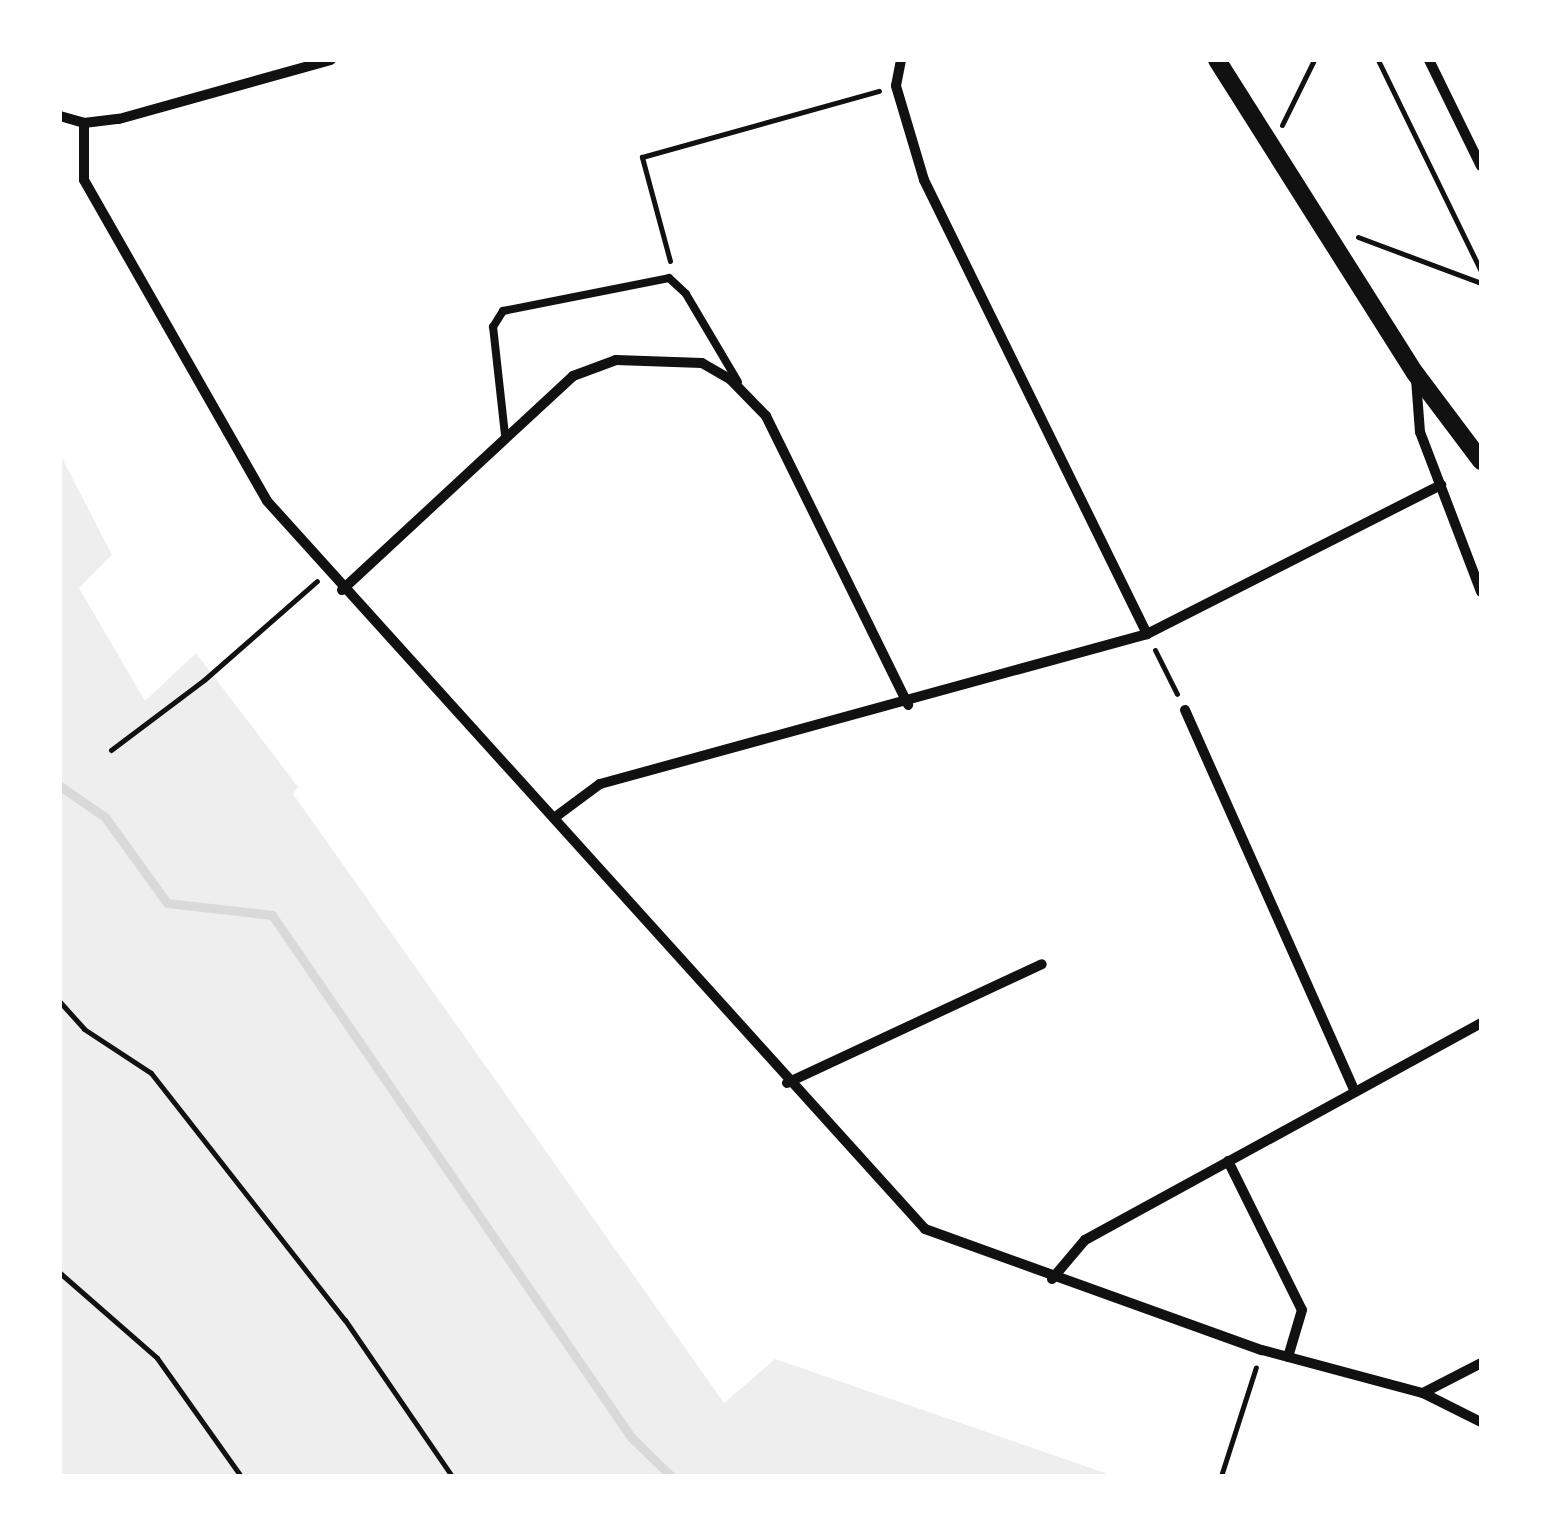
<!DOCTYPE html>
<style>
body{margin:0}
#map{position:relative;width:1541px;height:1536px;overflow:hidden;background:#fff;font-family:"Exo 2",sans-serif}
div>[style]{position:absolute}
.green>*{inset:0;background:#eee}
.stream>*{height:9px;margin:-4.5px;padding:0 4.5px;transform-origin:4.5px;border-radius:4.5px;background:#d9d9d9}
.path>*{height:5px;margin:-2.5px;padding:0 2.5px;transform-origin:2.5px;border-radius:2.5px;background:#111}
.service>*{height:8px;margin:-4px;padding:0 4px;transform-origin:4px;border-radius:4px;background:#111}
.minor>*{height:10px;margin:-5px;padding:0 5px;transform-origin:5px;border-radius:5px;background:#111}
.tertiary>*{height:18px;margin:-9px;padding:0 9px;transform-origin:9px;border-radius:9px;background:#111}
span{translate:-50% -50%;white-space:nowrap;text-align:center;line-height:1.15;-webkit-text-stroke:8px #fff;paint-order:stroke}
.frame{position:absolute;inset:0;border:62px solid #fff;pointer-events:none}
</style>
<div id="map">
<div class="green">
<div style="clip-path:polygon(60px 454px,112px 555px,79px 588px,145px 701px,196px 653px,298px 787px,293px 794px,724px 1403px,775px 1359px,1114px 1476px,60px 1476px)"></div>
</div>
<div class="stream">
<div style="left:60px;top:786px;width:55px;rotate:34.6deg"></div>
<div style="left:105px;top:817px;width:106px;rotate:54.2deg"></div>
<div style="left:167px;top:903px;width:106px;rotate:6.5deg"></div>
<div style="left:272px;top:915px;width:634px;rotate:55.48deg"></div>
<div style="left:631px;top:1437px;width:56px;rotate:44.3deg"></div>
</div>
<div class="path">
<div style="left:1378px;top:60px;width:235px;rotate:64deg"></div>
<div style="left:1282px;top:125px;width:72px;rotate:-63.8deg"></div>
<div style="left:1358px;top:237px;width:131px;rotate:20.5deg"></div>
<div style="left:670px;top:261px;width:108px;rotate:-105.1deg"></div>
<div style="left:642px;top:157px;width:246px;rotate:-15.6deg"></div>
<div style="left:1155px;top:650px;width:49px;rotate:63.4deg"></div>
<div style="left:111px;top:750px;width:116px;rotate:-37deg"></div>
<div style="left:204px;top:680px;width:150px;rotate:-41.2deg"></div>
<div style="left:60px;top:1002px;width:36px;rotate:48deg"></div>
<div style="left:84px;top:1029px;width:80px;rotate:33.3deg"></div>
<div style="left:151px;top:1073px;width:314px;rotate:51.9deg"></div>
<div style="left:345px;top:1320px;width:189px;rotate:55.6deg"></div>
<div style="left:60px;top:1273px;width:129px;rotate:41.2deg"></div>
<div style="left:157px;top:1358px;width:145px;rotate:54.6deg"></div>
<div style="left:1221px;top:1476px;width:114px;rotate:-72.2deg"></div>
</div>
<div class="service">
<div style="left:505px;top:435px;width:109px;rotate:-96.3deg"></div>
<div style="left:493px;top:327px;width:19px;rotate:-58deg"></div>
<div style="left:503px;top:311px;width:169px;rotate:-11.2deg"></div>
<div style="left:669px;top:278px;width:23px;rotate:43deg"></div>
<div style="left:686px;top:294px;width:102px;rotate:59.4deg"></div>
</div>
<div class="minor">
<div style="left:901px;top:60px;width:26px;rotate:101deg"></div>
<div style="left:896px;top:86px;width:98px;rotate:73.4deg"></div>
<div style="left:924px;top:180px;width:506px;rotate:63.84deg"></div>
<div style="left:1429px;top:60px;width:118px;rotate:63.9deg"></div>
<div style="left:60px;top:116px;width:25px;rotate:16deg"></div>
<div style="left:84px;top:123px;width:35px;rotate:-7deg"></div>
<div style="left:119px;top:119px;width:220px;rotate:-15.6deg"></div>
<div style="left:84px;top:123px;width:57px;rotate:90deg"></div>
<div style="left:84px;top:180px;width:369px;rotate:60.3deg"></div>
<div style="left:267px;top:501px;width:981px;rotate:47.89deg"></div>
<div style="left:925px;top:1229px;width:358px;rotate:19.8deg"></div>
<div style="left:1262px;top:1350px;width:167px;rotate:15deg"></div>
<div style="left:1423px;top:1393px;width:65px;rotate:26.6deg"></div>
<div style="left:1416px;top:379px;width:53px;rotate:85.7deg"></div>
<div style="left:1420px;top:432px;width:171px;rotate:69.1deg"></div>
<div style="left:342px;top:590px;width:315px;rotate:-42.8deg"></div>
<div style="left:573px;top:376px;width:46px;rotate:-20.4deg"></div>
<div style="left:616px;top:360px;width:86px;rotate:2deg"></div>
<div style="left:702px;top:363px;width:34px;rotate:30deg"></div>
<div style="left:731px;top:380px;width:50px;rotate:45.8deg"></div>
<div style="left:766px;top:416px;width:322px;rotate:63.8deg"></div>
<div style="left:1185px;top:710px;width:417px;rotate:66deg"></div>
<div style="left:554px;top:818px;width:57px;rotate:-36.5deg"></div>
<div style="left:600px;top:784px;width:567px;rotate:-15.33deg"></div>
<div style="left:1147px;top:634px;width:330px;rotate:-26.9deg"></div>
<div style="left:787px;top:1083px;width:281px;rotate:-25deg"></div>
<div style="left:1228px;top:1161px;width:166px;rotate:63.6deg"></div>
<div style="left:1302px;top:1310px;width:49px;rotate:106.6deg"></div>
<div style="left:1052px;top:1279px;width:51px;rotate:-49.8deg"></div>
<div style="left:1085px;top:1240px;width:452px;rotate:-28.7deg"></div>
<div style="left:1423px;top:1393px;width:65px;rotate:-27.3deg"></div>
</div>
<div class="tertiary">
<div style="left:1217px;top:60px;width:370px;rotate:57.7deg"></div>
<div style="left:1415px;top:373px;width:110px;rotate:53.1deg"></div>
</div>
<div class="frame"></div>
</div>
